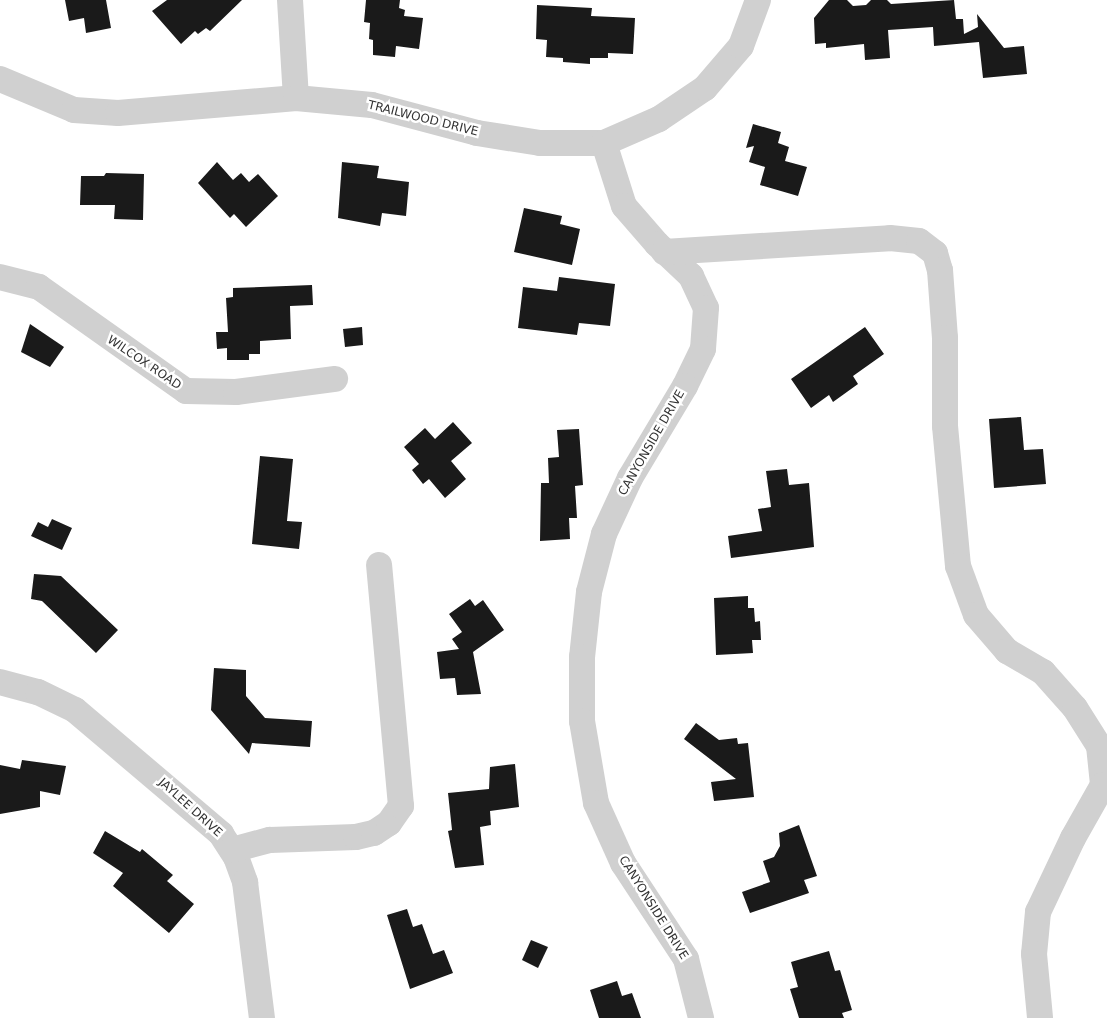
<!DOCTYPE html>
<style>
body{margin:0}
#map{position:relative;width:1107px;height:1018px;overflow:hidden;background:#fff;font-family:"DejaVu Sans",sans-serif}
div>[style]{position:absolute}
.building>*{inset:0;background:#1a1a1a}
.minor>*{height:26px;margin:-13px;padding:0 13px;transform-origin:13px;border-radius:13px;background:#d0d0d0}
span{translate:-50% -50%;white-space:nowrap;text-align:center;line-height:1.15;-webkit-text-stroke:5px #fff;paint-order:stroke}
.street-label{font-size:12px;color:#333}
</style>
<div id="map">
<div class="building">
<div style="clip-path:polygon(65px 0,106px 0,111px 28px,86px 33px,84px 18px,69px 21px)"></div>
<div style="clip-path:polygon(167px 0,242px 0,210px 31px,206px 28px,198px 34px,195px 31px,181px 44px,152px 11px)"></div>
<div style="clip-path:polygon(366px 0,400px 0,399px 8px,405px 10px,404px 16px,423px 18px,419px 49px,396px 46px,395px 57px,373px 55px,373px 40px,369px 39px,370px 23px,364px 22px)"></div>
<div style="clip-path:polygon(829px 0,847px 0,853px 6px,866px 5px,871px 0,887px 0,891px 4px,954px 0,956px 19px,963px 19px,964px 34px,978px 27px,977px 14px,1004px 48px,1024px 46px,1027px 74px,983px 78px,979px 42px,934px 46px,933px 27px,888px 30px,890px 58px,865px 60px,864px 44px,826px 48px,826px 43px,815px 44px,814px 18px)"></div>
<div style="clip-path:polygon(537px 5px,592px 8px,591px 16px,635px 18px,633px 54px,608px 53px,608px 58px,590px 58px,590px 64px,563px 62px,563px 58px,546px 57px,547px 40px,536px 39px)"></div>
<div style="clip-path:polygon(753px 124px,781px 132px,778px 143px,789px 147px,785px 161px,807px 167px,798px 196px,760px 185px,765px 167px,749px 162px,754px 146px,746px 148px)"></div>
<div style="clip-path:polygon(217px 162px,233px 180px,241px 173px,249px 182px,258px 174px,278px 196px,246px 227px,234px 214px,230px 218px,198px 183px)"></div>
<div style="clip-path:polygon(342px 162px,379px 166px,377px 178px,409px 182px,406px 216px,382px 213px,380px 226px,338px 218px)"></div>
<div style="clip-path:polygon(106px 173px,144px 174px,143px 220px,114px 219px,115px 205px,80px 205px,81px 176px,104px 176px)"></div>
<div style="clip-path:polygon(524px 208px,562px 216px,560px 224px,580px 229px,572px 265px,514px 252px)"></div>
<div style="clip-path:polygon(559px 277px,615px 284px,610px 326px,579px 323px,577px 335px,518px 328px,523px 287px,557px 291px)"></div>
<div style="clip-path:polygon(312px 285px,313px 305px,290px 306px,291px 339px,260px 341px,260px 354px,249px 354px,249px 360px,227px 360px,227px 348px,217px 349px,216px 332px,228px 332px,226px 298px,233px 297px,233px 288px)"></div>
<div style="clip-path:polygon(30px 324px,64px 347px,50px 367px,21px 352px)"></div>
<div style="clip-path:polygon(362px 327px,363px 345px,345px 347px,343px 329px)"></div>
<div style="clip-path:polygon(865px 327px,884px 354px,853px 376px,858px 384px,833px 402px,829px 395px,811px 408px,791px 379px)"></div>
<div style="clip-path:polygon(1021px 417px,1024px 450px,1043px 449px,1046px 484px,994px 488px,989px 419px)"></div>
<div style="clip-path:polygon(453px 422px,472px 443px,451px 461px,466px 479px,445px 498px,429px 479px,423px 484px,412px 470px,419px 464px,404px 447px,425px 428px,435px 439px)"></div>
<div style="clip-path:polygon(579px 429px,583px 485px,575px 486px,577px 518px,569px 518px,570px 539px,540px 541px,541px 483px,549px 483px,548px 458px,559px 457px,557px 430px)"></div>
<div style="clip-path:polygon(260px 456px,293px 459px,287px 521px,302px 522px,299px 549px,252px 544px)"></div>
<div style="clip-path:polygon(787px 469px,789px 485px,809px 483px,814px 547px,731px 558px,728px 536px,762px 531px,758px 509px,771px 507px,766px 471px)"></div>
<div style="clip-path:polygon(52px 519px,72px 528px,62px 550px,31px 536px,38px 522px,48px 527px)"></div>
<div style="clip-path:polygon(34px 574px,61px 576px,118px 630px,96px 653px,42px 601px,31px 599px)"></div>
<div style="clip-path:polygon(748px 596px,748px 608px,754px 608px,755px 622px,760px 621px,761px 640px,752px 640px,753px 653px,716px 655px,714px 598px)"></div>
<div style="clip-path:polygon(470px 599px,475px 606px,483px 600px,504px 630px,473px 652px,481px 694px,457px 695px,455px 678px,440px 679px,437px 652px,459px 649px,452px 639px,462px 632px,449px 614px)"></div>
<div style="clip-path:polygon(214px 668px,246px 670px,246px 696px,265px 718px,312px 721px,310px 747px,252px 743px,249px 754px,211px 710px)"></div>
<div style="clip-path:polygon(696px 723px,719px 740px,737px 738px,738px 744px,748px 743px,754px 797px,714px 801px,711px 782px,736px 779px,684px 739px)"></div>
<div style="clip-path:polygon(22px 760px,66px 766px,60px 795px,40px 791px,40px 807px,0 814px,0 765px,20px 769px)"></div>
<div style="clip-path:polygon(515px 764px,519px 807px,490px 811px,491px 825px,480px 827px,484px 865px,455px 868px,448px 831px,452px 830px,448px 793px,489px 789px,490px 767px)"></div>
<div style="clip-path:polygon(799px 825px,817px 876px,804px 880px,809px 893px,750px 913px,742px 892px,770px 882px,763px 861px,774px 857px,780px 846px,779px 833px)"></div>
<div style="clip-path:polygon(105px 831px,140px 852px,142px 849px,173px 875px,167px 881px,194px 904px,169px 933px,113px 886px,123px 873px,93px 853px)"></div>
<div style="clip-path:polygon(407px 909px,413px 927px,422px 924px,433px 954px,444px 950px,453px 973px,410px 989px,387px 915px)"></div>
<div style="clip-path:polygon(531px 940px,548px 947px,538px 968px,522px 960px)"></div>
<div style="clip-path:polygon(829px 951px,835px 971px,840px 970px,852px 1010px,842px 1013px,844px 1018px,799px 1018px,790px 989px,798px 987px,791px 962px)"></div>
<div style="clip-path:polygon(617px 981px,622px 996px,632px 993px,641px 1018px,599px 1018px,590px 990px)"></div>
</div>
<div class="minor">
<div style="left:290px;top:0;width:98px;rotate:86.5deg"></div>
<div style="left:0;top:79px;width:80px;rotate:22.7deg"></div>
<div style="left:74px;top:110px;width:44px;rotate:3.9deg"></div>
<div style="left:118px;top:113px;width:179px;rotate:-4.8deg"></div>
<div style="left:296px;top:98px;width:76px;rotate:5.3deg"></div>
<div style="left:372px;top:105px;width:109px;rotate:14.9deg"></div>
<div style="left:477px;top:133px;width:64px;rotate:9deg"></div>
<div style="left:540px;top:143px;width:64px"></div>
<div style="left:604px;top:143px;width:60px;rotate:-23.6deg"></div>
<div style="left:659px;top:119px;width:55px;rotate:-34deg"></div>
<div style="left:705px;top:88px;width:55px;rotate:-49.4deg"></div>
<div style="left:741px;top:46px;width:49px;rotate:-69.7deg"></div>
<div style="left:604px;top:143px;width:66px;rotate:72.4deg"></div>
<div style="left:624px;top:206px;width:50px;rotate:49deg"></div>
<div style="left:657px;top:244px;width:47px;rotate:43.3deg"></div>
<div style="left:691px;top:276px;width:35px;rotate:65deg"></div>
<div style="left:706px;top:308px;width:41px;rotate:94.2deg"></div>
<div style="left:703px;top:349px;width:41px;rotate:115.9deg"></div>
<div style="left:685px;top:386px;width:107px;rotate:120.9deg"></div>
<div style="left:630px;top:478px;width:62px;rotate:114.9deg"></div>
<div style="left:604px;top:534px;width:60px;rotate:104.5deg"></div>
<div style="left:589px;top:592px;width:65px;rotate:96.1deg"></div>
<div style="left:582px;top:657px;width:64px;rotate:90deg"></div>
<div style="left:582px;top:721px;width:83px;rotate:80.3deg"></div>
<div style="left:596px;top:803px;width:66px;rotate:65.8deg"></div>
<div style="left:623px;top:863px;width:115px;rotate:56.7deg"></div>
<div style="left:686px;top:959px;width:61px;rotate:75.7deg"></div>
<div style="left:664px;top:252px;width:226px;rotate:-3.5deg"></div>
<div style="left:890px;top:238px;width:29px;rotate:6deg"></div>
<div style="left:919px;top:241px;width:20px;rotate:37deg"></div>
<div style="left:935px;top:253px;width:18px;rotate:74deg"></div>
<div style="left:940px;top:270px;width:68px;rotate:85.8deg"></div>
<div style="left:945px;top:338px;width:88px;rotate:90deg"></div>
<div style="left:945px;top:426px;width:141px;rotate:84.7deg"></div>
<div style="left:958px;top:566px;width:52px;rotate:69.8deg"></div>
<div style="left:976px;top:615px;width:48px;rotate:49.3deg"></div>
<div style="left:1007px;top:651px;width:42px;rotate:30.3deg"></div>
<div style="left:1043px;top:672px;width:48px;rotate:48.4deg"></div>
<div style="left:1075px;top:708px;width:45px;rotate:57.7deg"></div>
<div style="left:1099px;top:746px;width:39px;rotate:84deg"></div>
<div style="left:1103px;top:785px;width:61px;rotate:119.5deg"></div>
<div style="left:1073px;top:838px;width:82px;rotate:115.3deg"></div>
<div style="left:1038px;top:912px;width:42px;rotate:95.4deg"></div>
<div style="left:1034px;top:954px;width:64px;rotate:84.6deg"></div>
<div style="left:0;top:277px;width:40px;rotate:14.4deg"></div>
<div style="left:39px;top:287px;width:180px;rotate:35.3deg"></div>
<div style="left:186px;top:391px;width:50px;rotate:1.1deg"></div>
<div style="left:236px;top:392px;width:100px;rotate:-7.5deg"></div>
<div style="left:0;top:682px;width:39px;rotate:15deg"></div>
<div style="left:38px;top:692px;width:41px;rotate:25.9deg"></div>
<div style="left:75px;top:710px;width:192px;rotate:40.3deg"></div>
<div style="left:221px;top:834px;width:27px;rotate:57deg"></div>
<div style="left:236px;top:857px;width:27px;rotate:70deg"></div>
<div style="left:245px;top:882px;width:137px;rotate:82.9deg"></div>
<div style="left:232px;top:850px;width:39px;rotate:-15deg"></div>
<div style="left:270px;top:840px;width:86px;rotate:-2deg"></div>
<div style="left:356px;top:837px;width:18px;rotate:-13deg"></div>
<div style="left:374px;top:833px;width:18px;rotate:-34deg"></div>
<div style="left:389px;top:823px;width:21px;rotate:-55deg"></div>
<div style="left:401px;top:806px;width:242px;rotate:-95.2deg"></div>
</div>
<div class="street-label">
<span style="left:423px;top:119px;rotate:14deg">TRAILWOOD DRIVE</span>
<span style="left:144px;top:363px;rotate:34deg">WILCOX ROAD</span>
<span style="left:652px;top:443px;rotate:-60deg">CANYONSIDE DRIVE</span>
<span style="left:190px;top:808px;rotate:42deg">JAYLEE DRIVE</span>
<span style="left:653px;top:908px;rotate:58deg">CANYONSIDE DRIVE</span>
</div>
</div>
